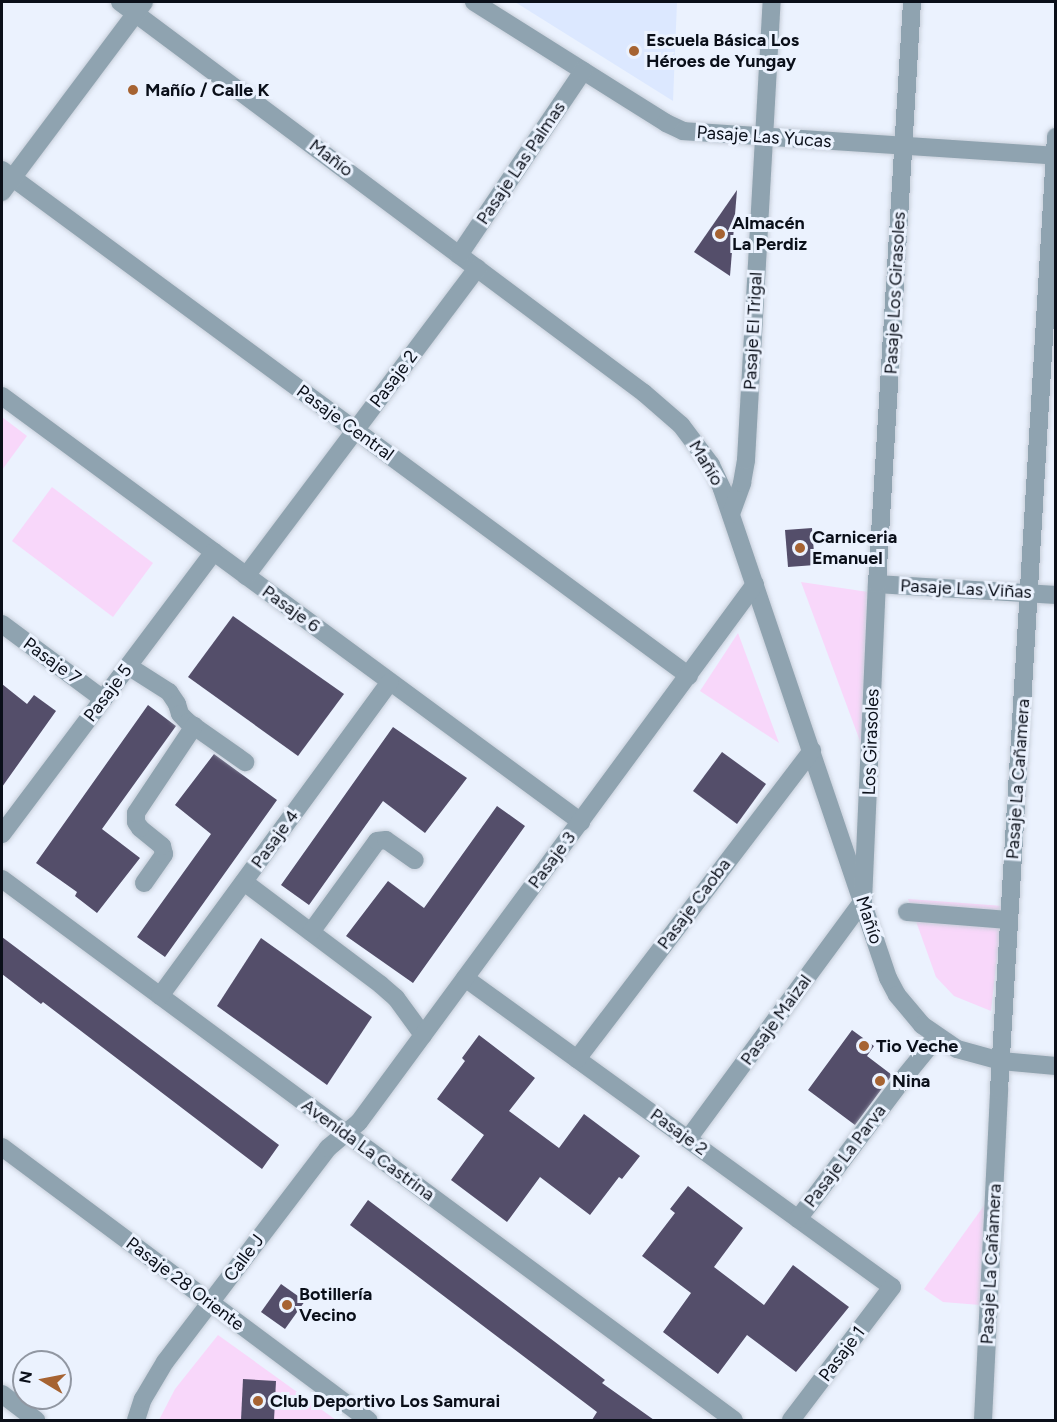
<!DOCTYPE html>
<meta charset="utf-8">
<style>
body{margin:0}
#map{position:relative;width:1057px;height:1422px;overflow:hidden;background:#ebf2fe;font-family:Figtree,sans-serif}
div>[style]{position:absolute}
.built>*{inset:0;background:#dce8ff}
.green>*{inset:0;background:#f8d7fa}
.building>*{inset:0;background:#544e6a}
.roads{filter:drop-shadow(0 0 2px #c7ced9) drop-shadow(0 0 2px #c7ced9)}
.minor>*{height:18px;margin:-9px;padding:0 9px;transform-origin:9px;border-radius:9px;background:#8fa3b0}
.dots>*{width:16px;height:16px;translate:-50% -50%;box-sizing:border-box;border:3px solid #ebf2fe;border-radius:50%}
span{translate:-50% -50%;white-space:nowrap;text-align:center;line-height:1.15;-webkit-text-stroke:6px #ebf2fe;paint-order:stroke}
.poi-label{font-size:18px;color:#0a0f19;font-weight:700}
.left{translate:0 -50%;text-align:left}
.street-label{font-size:18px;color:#0a0f19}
.frame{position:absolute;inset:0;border:3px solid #0a0f19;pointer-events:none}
.north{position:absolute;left:12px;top:1350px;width:60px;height:60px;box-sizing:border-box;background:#ebf2fe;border:2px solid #9197a2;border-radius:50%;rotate:280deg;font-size:16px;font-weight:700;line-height:24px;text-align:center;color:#0a0f19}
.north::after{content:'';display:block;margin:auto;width:21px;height:27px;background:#a66332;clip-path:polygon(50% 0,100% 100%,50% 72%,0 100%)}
</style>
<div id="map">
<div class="built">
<div style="clip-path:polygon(515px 2px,677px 2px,673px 101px)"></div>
</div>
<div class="green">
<div style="clip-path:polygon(2px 417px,27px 436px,2px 470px)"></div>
<div style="clip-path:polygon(52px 487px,153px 563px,113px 617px,12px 541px)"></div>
<div style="clip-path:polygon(801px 582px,875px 593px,867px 760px)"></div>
<div style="clip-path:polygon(738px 633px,779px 743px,700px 691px)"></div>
<div style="clip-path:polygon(908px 899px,1003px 906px,991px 1011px,954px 996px,936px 977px)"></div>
<div style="clip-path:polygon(988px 1200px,980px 1305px,943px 1302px,924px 1289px)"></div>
<div style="clip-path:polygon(218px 1335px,336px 1420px,159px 1420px,175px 1389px)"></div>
</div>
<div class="building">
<div style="clip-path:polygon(737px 190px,730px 276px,694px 252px)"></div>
<div style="clip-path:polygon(812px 528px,815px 565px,788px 567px,785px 530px)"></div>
<div style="clip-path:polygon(233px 616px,344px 694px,298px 756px,188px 677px)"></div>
<div style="clip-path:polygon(2px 684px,27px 704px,34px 695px,56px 711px,2px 787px)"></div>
<div style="clip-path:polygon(148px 705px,176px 726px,102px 829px,140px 858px,97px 913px,75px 896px,77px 892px,36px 863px)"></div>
<div style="clip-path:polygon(393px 727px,467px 778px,425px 833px,383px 801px,309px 905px,281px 885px)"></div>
<div style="clip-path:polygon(722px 752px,766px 784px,737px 824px,693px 791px)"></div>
<div style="clip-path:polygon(214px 754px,277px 800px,165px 957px,137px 937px,211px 834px,175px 805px)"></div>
<div style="clip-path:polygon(497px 806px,525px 826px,413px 983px,346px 936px,388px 881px,424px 908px)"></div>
<div style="clip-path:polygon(2px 937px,279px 1145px,262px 1169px,43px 1002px,41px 1004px,2px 974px)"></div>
<div style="clip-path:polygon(261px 938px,372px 1017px,327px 1085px,217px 1006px)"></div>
<div style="clip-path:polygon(852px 1030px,874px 1046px,867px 1056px,892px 1075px,855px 1125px,808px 1090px)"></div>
<div style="clip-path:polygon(479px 1035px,535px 1078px,509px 1111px,559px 1148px,584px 1114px,640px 1156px,622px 1179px,619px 1177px,590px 1215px,540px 1177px,507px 1222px,451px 1180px,484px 1135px,437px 1099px,465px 1061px,462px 1058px)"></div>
<div style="clip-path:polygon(688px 1186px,743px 1228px,714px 1267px,764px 1305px,793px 1265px,849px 1307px,796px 1372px,747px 1335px,718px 1374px,663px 1332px,691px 1293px,642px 1256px,675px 1213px,670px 1209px)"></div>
<div style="clip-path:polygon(368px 1200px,605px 1380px,602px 1383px,654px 1420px,592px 1420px,597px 1412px,350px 1225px)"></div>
<div style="clip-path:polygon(281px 1284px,305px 1301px,285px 1329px,261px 1312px)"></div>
<div style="clip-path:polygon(243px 1379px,276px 1381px,274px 1420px,241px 1420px)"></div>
</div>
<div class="roads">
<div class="minor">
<div style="left:120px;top:2px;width:654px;rotate:36.73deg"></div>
<div style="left:644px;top:393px;width:49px;rotate:40.9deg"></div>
<div style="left:681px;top:425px;width:50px;rotate:53.1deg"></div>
<div style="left:711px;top:465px;width:26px;rotate:65deg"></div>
<div style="left:722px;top:489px;width:516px;rotate:71.25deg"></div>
<div style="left:888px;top:978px;width:19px;rotate:62deg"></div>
<div style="left:897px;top:995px;width:39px;rotate:50deg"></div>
<div style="left:922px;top:1025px;width:42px;rotate:34.4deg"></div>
<div style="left:957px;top:1049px;width:46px;rotate:15.3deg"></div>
<div style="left:1001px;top:1061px;width:55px;rotate:5.2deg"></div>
<div style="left:474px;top:2px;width:227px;rotate:32.2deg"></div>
<div style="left:666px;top:123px;width:19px;rotate:25deg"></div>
<div style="left:683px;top:131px;width:374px;rotate:3.8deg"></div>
<div style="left:2px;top:170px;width:853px;rotate:36.37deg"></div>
<div style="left:2px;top:192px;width:237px;rotate:-53.2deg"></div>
<div style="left:459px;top:255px;width:222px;rotate:-56deg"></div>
<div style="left:2px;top:396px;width:719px;rotate:36.34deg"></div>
<div style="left:731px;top:514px;width:33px;rotate:-70deg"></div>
<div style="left:742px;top:483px;width:23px;rotate:-80deg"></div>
<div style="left:746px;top:460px;width:459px;rotate:-86.8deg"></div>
<div style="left:246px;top:576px;width:385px;rotate:-53.1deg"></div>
<div style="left:877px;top:584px;width:179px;rotate:3.5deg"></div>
<div style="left:2px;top:624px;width:126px;rotate:36.6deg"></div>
<div style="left:128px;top:666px;width:49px;rotate:32.4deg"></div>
<div style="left:169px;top:692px;width:14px;rotate:56deg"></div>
<div style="left:177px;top:704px;width:10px;rotate:73deg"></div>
<div style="left:180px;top:714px;width:11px;rotate:45deg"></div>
<div style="left:188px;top:722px;width:70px;rotate:35.1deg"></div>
<div style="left:2px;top:834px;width:353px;rotate:-53.1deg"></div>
<div style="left:2px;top:879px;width:910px;rotate:36.47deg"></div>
<div style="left:244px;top:882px;width:171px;rotate:36.9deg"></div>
<div style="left:381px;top:985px;width:20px;rotate:41deg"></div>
<div style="left:396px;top:998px;width:46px;rotate:53.9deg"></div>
<div style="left:144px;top:883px;width:35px;rotate:-55deg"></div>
<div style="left:164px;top:854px;width:8px;rotate:-104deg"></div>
<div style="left:162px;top:846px;width:28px;rotate:-141deg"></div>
<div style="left:140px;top:828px;width:7px;rotate:-124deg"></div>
<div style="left:136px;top:822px;width:9px;rotate:-90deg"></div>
<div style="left:136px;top:813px;width:105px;rotate:-56.3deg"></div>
<div style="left:907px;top:912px;width:102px;rotate:4.5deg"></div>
<div style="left:311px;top:932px;width:112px;rotate:-54deg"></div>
<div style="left:377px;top:841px;width:9px;rotate:-6deg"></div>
<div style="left:386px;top:840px;width:35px;rotate:35deg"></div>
<div style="left:465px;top:978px;width:527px;rotate:35.89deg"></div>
<div style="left:892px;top:1287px;width:167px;rotate:127.2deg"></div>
<div style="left:160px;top:996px;width:389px;rotate:-53.8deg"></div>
<div style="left:577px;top:1059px;width:388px;rotate:-52.7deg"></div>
<div style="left:688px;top:1139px;width:295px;rotate:-53.7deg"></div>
<div style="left:863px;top:901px;width:317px;rotate:-87.5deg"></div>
<div style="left:877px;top:584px;width:583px;rotate:-86.56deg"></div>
<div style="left:2px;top:1147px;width:457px;rotate:36.7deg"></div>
<div style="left:798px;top:1219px;width:180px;rotate:-53.1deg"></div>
<div style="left:906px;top:1075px;width:49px;rotate:-50.8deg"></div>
<div style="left:2px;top:1394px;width:43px;rotate:37.4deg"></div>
<div style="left:136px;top:1420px;width:22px;rotate:-72deg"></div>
<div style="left:143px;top:1399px;width:43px;rotate:-59.3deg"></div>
<div style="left:165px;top:1362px;width:269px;rotate:-52.7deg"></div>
<div style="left:328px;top:1148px;width:40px;rotate:-40deg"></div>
<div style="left:359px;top:1122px;width:668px;rotate:-53.64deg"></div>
<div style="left:983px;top:1420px;width:330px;rotate:-87.2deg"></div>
<div style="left:999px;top:1090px;width:955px;rotate:-86.58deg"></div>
</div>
</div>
<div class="dots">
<div style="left:634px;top:51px;background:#a66332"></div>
<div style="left:133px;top:90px;background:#a66332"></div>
<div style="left:720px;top:234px;background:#a66332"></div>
<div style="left:800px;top:548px;background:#a66332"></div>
<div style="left:864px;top:1046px;background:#a66332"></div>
<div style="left:880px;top:1081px;background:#a66332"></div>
<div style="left:287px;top:1305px;background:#a66332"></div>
<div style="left:258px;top:1401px;background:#a66332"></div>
</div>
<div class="poi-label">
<span class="left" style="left:646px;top:51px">Escuela Básica Los<br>Héroes de Yungay</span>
<span class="left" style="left:145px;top:90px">Mañío / Calle K</span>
<span class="left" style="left:732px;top:234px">Almacén<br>La Perdiz</span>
<span class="left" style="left:812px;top:548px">Carniceria<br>Emanuel</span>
<span class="left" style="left:876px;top:1046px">Tio Veche</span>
<span class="left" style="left:892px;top:1081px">Nina</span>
<span class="left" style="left:299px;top:1305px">Botillería<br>Vecino</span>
<span class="left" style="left:270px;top:1401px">Club Deportivo Los Samurai</span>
</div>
<div class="street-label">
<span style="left:764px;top:137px;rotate:4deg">Pasaje Las Yucas</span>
<span style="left:331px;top:158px;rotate:37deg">Mañío</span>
<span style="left:521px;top:163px;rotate:-56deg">Pasaje Las Palmas</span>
<span style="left:895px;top:293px;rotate:-87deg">Pasaje Los Girasoles</span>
<span style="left:753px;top:331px;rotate:-87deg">Pasaje El Trigal</span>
<span style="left:394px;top:379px;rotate:-53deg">Pasaje 2</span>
<span style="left:345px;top:423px;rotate:36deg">Pasaje Central</span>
<span style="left:706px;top:463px;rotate:59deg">Mañío</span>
<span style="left:966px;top:589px;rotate:3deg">Pasaje Las Viñas</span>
<span style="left:291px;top:609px;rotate:36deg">Pasaje 6</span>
<span style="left:52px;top:661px;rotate:36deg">Pasaje 7</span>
<span style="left:108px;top:693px;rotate:-53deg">Pasaje 5</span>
<span style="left:871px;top:742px;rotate:-88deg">Los Girasoles</span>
<span style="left:1018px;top:779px;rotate:-86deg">Pasaje La Cañamera</span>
<span style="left:275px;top:839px;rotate:-54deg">Pasaje 4</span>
<span style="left:552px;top:860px;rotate:-53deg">Pasaje 3</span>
<span style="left:694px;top:904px;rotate:-53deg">Pasaje Caoba</span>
<span style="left:869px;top:920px;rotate:72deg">Mañío</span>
<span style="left:776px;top:1020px;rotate:-54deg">Pasaje Maizal</span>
<span style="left:679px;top:1132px;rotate:36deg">Pasaje 2</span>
<span style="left:368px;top:1150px;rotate:36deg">Avenida La Castrina</span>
<span style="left:845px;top:1156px;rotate:-53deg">Pasaje La Parva</span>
<span style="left:244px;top:1258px;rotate:-53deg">Calle J</span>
<span style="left:991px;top:1264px;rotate:-87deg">Pasaje La Cañamera</span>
<span style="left:185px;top:1284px;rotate:37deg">Pasaje 28 Oriente</span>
<span style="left:842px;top:1354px;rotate:-53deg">Pasaje 1</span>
</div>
<div class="frame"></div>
<div class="north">N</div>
</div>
